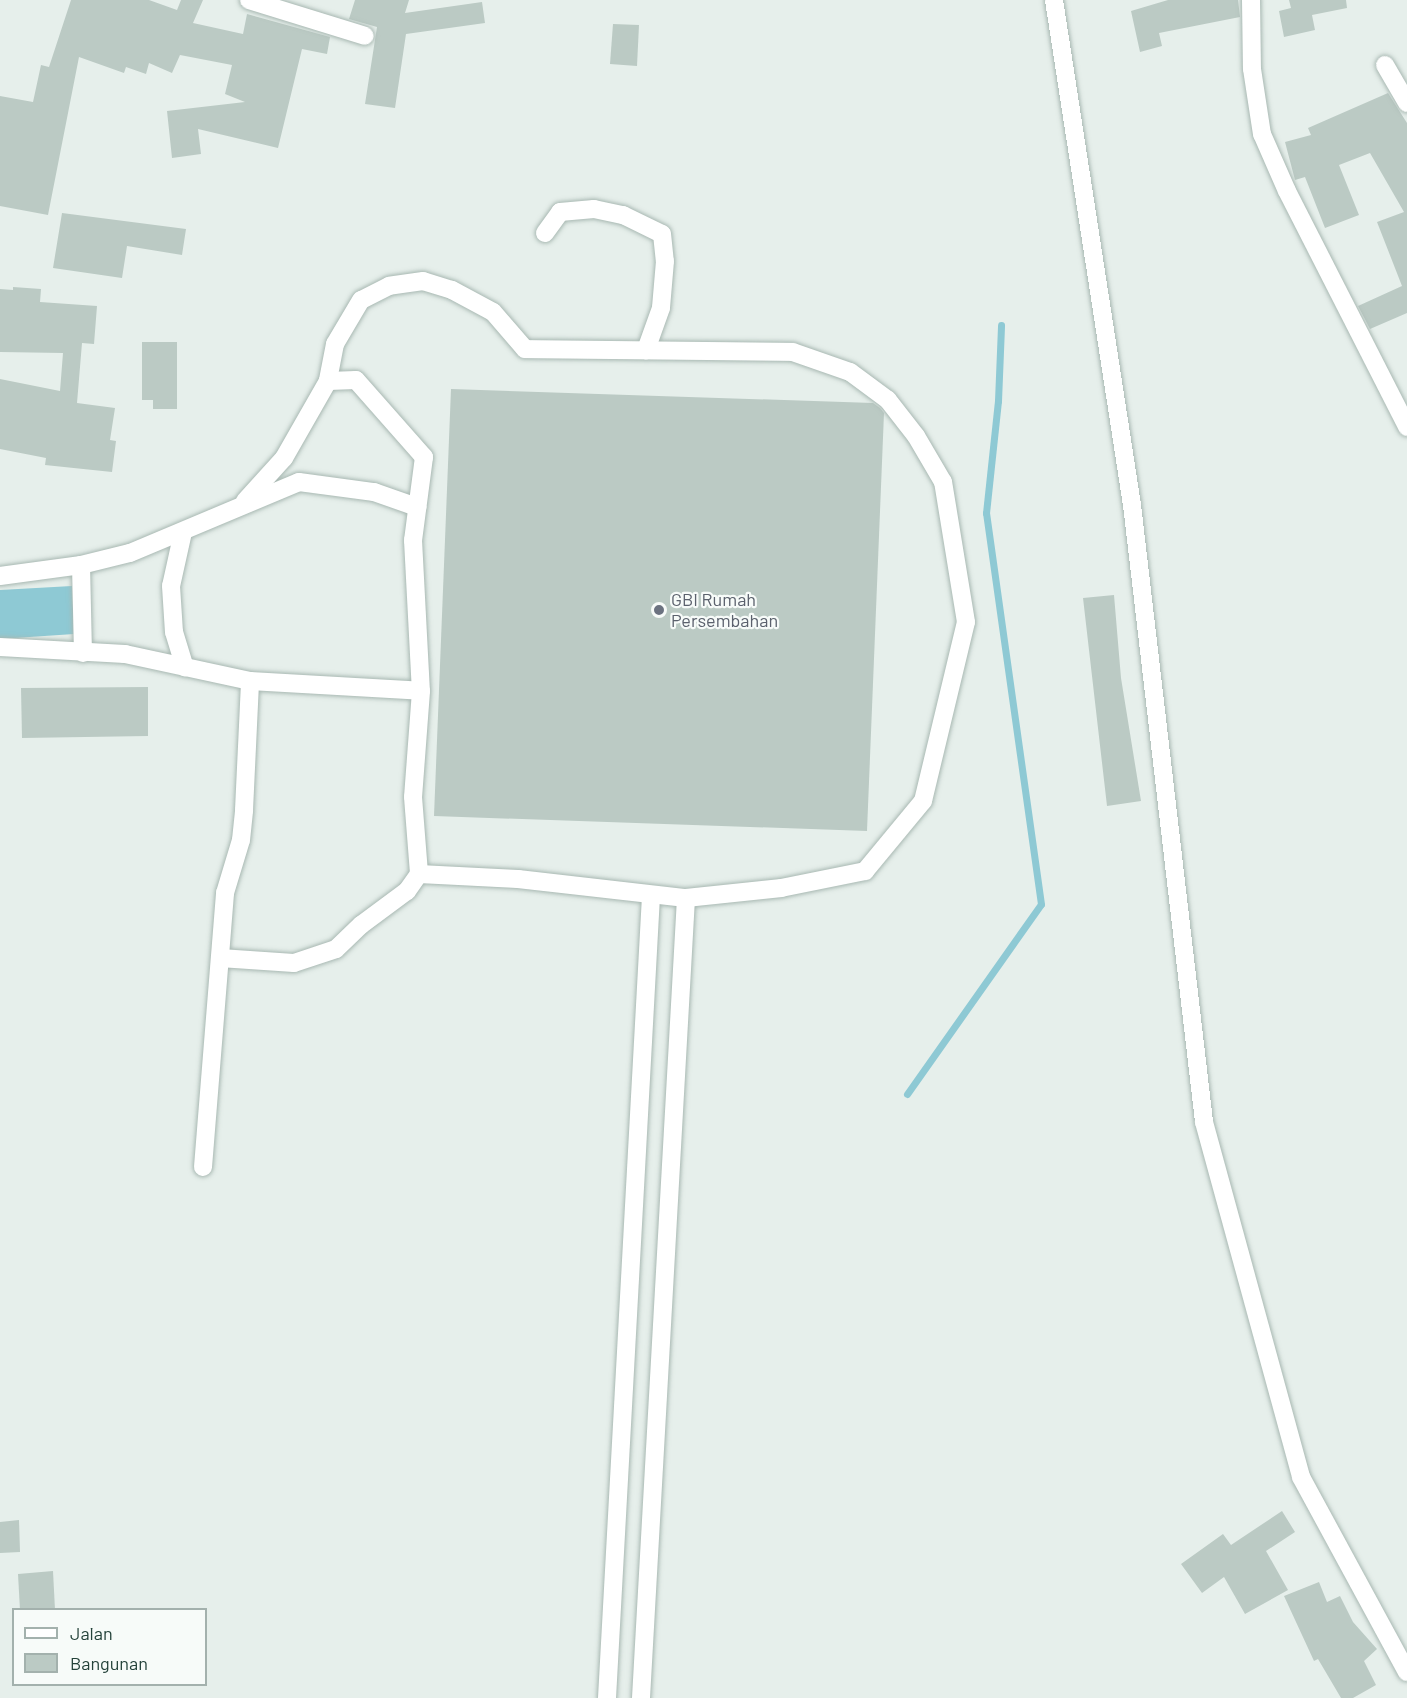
<!DOCTYPE html>
<style>
body{margin:0}
#map{position:relative;width:1407px;height:1698px;overflow:hidden;background:#e6efeb;font-family:Barlow,sans-serif}
div>[style]{position:absolute}
.water>*{inset:0;background:#8ec9d4}
.stream>*{height:7px;margin:-3.5px;padding:0 3.5px;transform-origin:3.5px;border-radius:3.5px;background:#8ec9d4}
.building>*{inset:0;background:#bbcac4}
.roads{filter:drop-shadow(0 0 2px #a8b8b2) drop-shadow(0 0 2px #a8b8b2)}
.minor>*{height:18px;margin:-9px;padding:0 9px;transform-origin:9px;border-radius:9px;background:#fff}
.dots>*{width:16px;height:16px;translate:-50% -50%;box-sizing:border-box;border:3px solid #f7fbf9;border-radius:50%}
span{translate:-50% -50%;white-space:nowrap;text-align:center;line-height:1.15;-webkit-text-stroke:4.5px #f7fbf9;paint-order:stroke}
.worship-label{font-size:18px;color:#5b616d}
.left{translate:0 -50%;text-align:left}
.legend{position:absolute;left:12px;top:1608px;width:195px;height:78px;box-sizing:border-box;background:#f7fbf9;border:2px solid #a3b1ad;margin:0;padding:8px 10px;list-style:none;font-size:18px;color:#24423a}
.legend li{display:flex;align-items:center;gap:12px;height:30px}
.legend b{width:30px;border:2px solid #a3b1ad}
</style>
<div id="map">
<div class="water">
<div style="clip-path:polygon(72px 586px,74px 634px,0 639px,0 590px)"></div>
</div>
<div class="stream">
<div style="left:907px;top:1094px;width:232px;rotate:-54.8deg"></div>
<div style="left:1041px;top:904px;width:395px;rotate:-98deg"></div>
<div style="left:986px;top:513px;width:113px;rotate:-83.9deg"></div>
<div style="left:998px;top:401px;width:76px;rotate:-87.7deg"></div>
</div>
<div class="building">
<div style="clip-path:polygon(71px 0,149px 0,177px 10px,181px 0,203px 0,193px 23px,243px 34px,247px 14px,330px 37px,327px 54px,302px 49px,278px 148px,198px 129px,201px 154px,172px 158px,167px 111px,245px 102px,225px 94px,232px 65px,180px 55px,172px 73px,149px 63px,146px 74px,126px 67px,124px 73px,79px 57px,48px 215px,0 206px,0 96px,33px 102px,41px 65px,49px 67px)"></div>
<div style="clip-path:polygon(355px 0,409px 0,405px 13px,482px 2px,485px 23px,406px 34px,395px 108px,365px 104px,377px 27px,349px 19px)"></div>
<div style="clip-path:polygon(1168px 0,1238px 0,1240px 17px,1159px 33px,1162px 46px,1140px 52px,1131px 11px)"></div>
<div style="clip-path:polygon(1289px 0,1346px 0,1347px 8px,1312px 15px,1315px 30px,1284px 37px,1279px 11px,1291px 8px)"></div>
<div style="clip-path:polygon(613px 24px,639px 25px,637px 66px,610px 64px)"></div>
<div style="clip-path:polygon(1388px 93px,1407px 123px,1407px 313px,1370px 329px,1358px 306px,1402px 286px,1377px 222px,1404px 212px,1370px 153px,1339px 165px,1359px 215px,1325px 228px,1305px 177px,1295px 180px,1285px 142px,1311px 135px,1308px 128px)"></div>
<div style="clip-path:polygon(62px 213px,186px 229px,182px 255px,127px 246px,122px 278px,53px 268px)"></div>
<div style="clip-path:polygon(13px 287px,41px 289px,40px 302px,97px 306px,94px 344px,82px 343px,77px 403px,115px 408px,110px 440px,116px 441px,112px 472px,45px 465px,46px 458px,0 449px,0 379px,60px 391px,63px 353px,0 352px,0 289px,13px 290px)"></div>
<div style="clip-path:polygon(142px 342px,177px 342px,177px 409px,153px 409px,153px 400px,142px 400px)"></div>
<div style="clip-path:polygon(451px 389px,873px 403px,880px 408px,884px 413px,867px 831px,434px 816px)"></div>
<div style="clip-path:polygon(1114px 595px,1121px 678px,1141px 801px,1107px 806px,1083px 598px)"></div>
<div style="clip-path:polygon(148px 687px,148px 736px,22px 738px,21px 688px)"></div>
<div style="clip-path:polygon(1282px 1511px,1295px 1532px,1266px 1551px,1288px 1590px,1245px 1614px,1224px 1577px,1202px 1593px,1181px 1564px,1223px 1534px,1231px 1545px)"></div>
<div style="clip-path:polygon(19px 1520px,20px 1552px,0 1553px,0 1522px)"></div>
<div style="clip-path:polygon(53px 1571px,55px 1610px,20px 1610px,18px 1574px)"></div>
<div style="clip-path:polygon(1319px 1582px,1327px 1602px,1340px 1596px,1353px 1622px,1377px 1649px,1364px 1661px,1376px 1685px,1353px 1698px,1341px 1698px,1318px 1659px,1314px 1661px,1284px 1596px)"></div>
</div>
<div class="roads">
<div class="minor">
<div style="left:249px;top:0;width:121px;rotate:17.2deg"></div>
<div style="left:1054px;top:0;width:511px;rotate:81.22deg"></div>
<div style="left:1132px;top:505px;width:621px;rotate:83.34deg"></div>
<div style="left:1204px;top:1122px;width:368px;rotate:74.7deg"></div>
<div style="left:1301px;top:1477px;width:222px;rotate:61.5deg"></div>
<div style="left:1251px;top:0;width:69px;rotate:89.2deg"></div>
<div style="left:1252px;top:69px;width:66px;rotate:81.3deg"></div>
<div style="left:1262px;top:134px;width:62px;rotate:66.3deg"></div>
<div style="left:1287px;top:191px;width:265px;rotate:63deg"></div>
<div style="left:1385px;top:65px;width:44px;rotate:59.9deg"></div>
<div style="left:545px;top:233px;width:26px;rotate:-54deg"></div>
<div style="left:560px;top:212px;width:34px;rotate:-5deg"></div>
<div style="left:594px;top:209px;width:30px;rotate:12deg"></div>
<div style="left:623px;top:215px;width:43px;rotate:26deg"></div>
<div style="left:662px;top:234px;width:27px;rotate:84deg"></div>
<div style="left:665px;top:261px;width:47px;rotate:94.9deg"></div>
<div style="left:661px;top:308px;width:45px;rotate:109.7deg"></div>
<div style="left:245px;top:501px;width:58px;rotate:-47.8deg"></div>
<div style="left:284px;top:458px;width:89px;rotate:-60.3deg"></div>
<div style="left:328px;top:381px;width:28px;rotate:-2deg"></div>
<div style="left:356px;top:380px;width:103px;rotate:48.6deg"></div>
<div style="left:424px;top:457px;width:84px;rotate:97.5deg"></div>
<div style="left:413px;top:540px;width:151px;rotate:87deg"></div>
<div style="left:421px;top:691px;width:106px;rotate:94.3deg"></div>
<div style="left:413px;top:797px;width:77px;rotate:85.5deg"></div>
<div style="left:419px;top:874px;width:99px;rotate:2.9deg"></div>
<div style="left:518px;top:879px;width:169px;rotate:6.5deg"></div>
<div style="left:686px;top:898px;width:96px;rotate:-6deg"></div>
<div style="left:781px;top:888px;width:86px;rotate:-11.4deg"></div>
<div style="left:865px;top:871px;width:91px;rotate:-50.4deg"></div>
<div style="left:923px;top:801px;width:184px;rotate:-76.5deg"></div>
<div style="left:966px;top:622px;width:142px;rotate:-99.3deg"></div>
<div style="left:943px;top:482px;width:53px;rotate:-120.4deg"></div>
<div style="left:916px;top:436px;width:46px;rotate:-127.9deg"></div>
<div style="left:888px;top:400px;width:47px;rotate:-143.6deg"></div>
<div style="left:850px;top:372px;width:60px;rotate:-160.7deg"></div>
<div style="left:793px;top:352px;width:268px;rotate:-179.4deg"></div>
<div style="left:525px;top:349px;width:49px;rotate:-130.9deg"></div>
<div style="left:493px;top:312px;width:47px;rotate:-151.8deg"></div>
<div style="left:452px;top:290px;width:30px;rotate:-163deg"></div>
<div style="left:423px;top:281px;width:34px;rotate:172deg"></div>
<div style="left:389px;top:286px;width:31px;rotate:153deg"></div>
<div style="left:361px;top:300px;width:51px;rotate:120.6deg"></div>
<div style="left:335px;top:344px;width:38px;rotate:101deg"></div>
<div style="left:183px;top:532px;width:55px;rotate:102.5deg"></div>
<div style="left:171px;top:586px;width:46px;rotate:86.3deg"></div>
<div style="left:174px;top:632px;width:37px;rotate:73deg"></div>
<div style="left:81px;top:565px;width:88px;rotate:88.7deg"></div>
<div style="left:0;top:576px;width:82px;rotate:-7.7deg"></div>
<div style="left:81px;top:565px;width:50px;rotate:-13.8deg"></div>
<div style="left:130px;top:553px;width:183px;rotate:-22.8deg"></div>
<div style="left:299px;top:482px;width:76px;rotate:7.6deg"></div>
<div style="left:374px;top:492px;width:46px;rotate:19.2deg"></div>
<div style="left:0;top:647px;width:125px;rotate:3.2deg"></div>
<div style="left:125px;top:654px;width:128px;rotate:12.2deg"></div>
<div style="left:250px;top:681px;width:171px;rotate:3.3deg"></div>
<div style="left:220px;top:958px;width:74px;rotate:3.9deg"></div>
<div style="left:294px;top:963px;width:44px;rotate:-18.4deg"></div>
<div style="left:336px;top:949px;width:35px;rotate:-44deg"></div>
<div style="left:361px;top:925px;width:57px;rotate:-36.5deg"></div>
<div style="left:407px;top:891px;width:21px;rotate:-55deg"></div>
<div style="left:203px;top:1167px;width:275px;rotate:-85.4deg"></div>
<div style="left:225px;top:893px;width:55px;rotate:-73.2deg"></div>
<div style="left:241px;top:840px;width:30px;rotate:-84deg"></div>
<div style="left:244px;top:810px;width:129px;rotate:-87.3deg"></div>
<div style="left:607px;top:1698px;width:803px;rotate:-86.86deg"></div>
<div style="left:641px;top:1698px;width:801px;rotate:-86.78deg"></div>
</div>
</div>
<div class="dots">
<div style="left:659px;top:610px;background:#6b7280"></div>
</div>
<div class="worship-label">
<span class="left" style="left:671px;top:610px">GBI Rumah<br>Persembahan</span>
</div>
<ul class="legend">
<li><b style="height:8px;background:#fff"></b>Jalan</li>
<li><b style="height:16px;background:#bbcac4"></b>Bangunan</li>
</ul>
</div>
